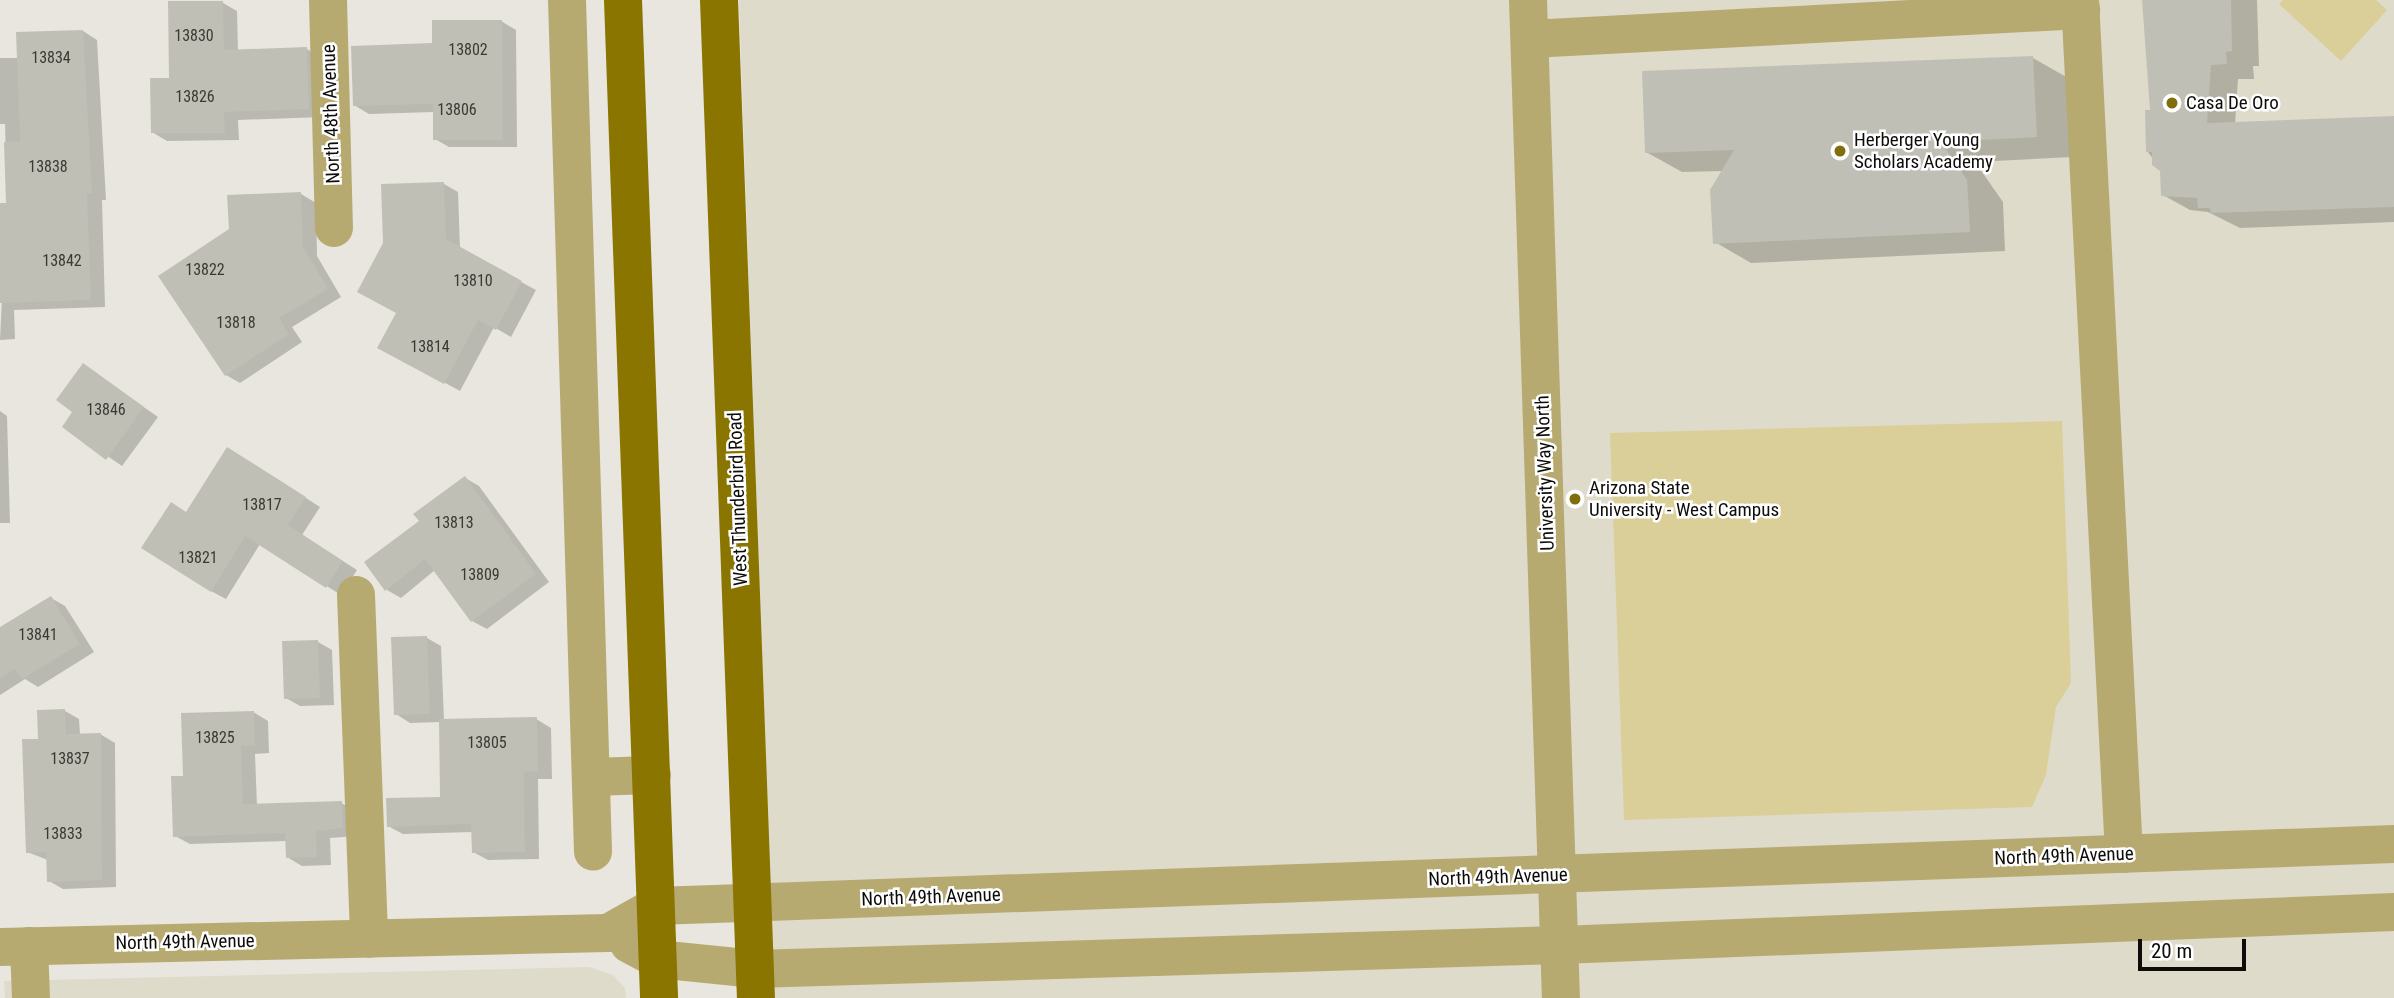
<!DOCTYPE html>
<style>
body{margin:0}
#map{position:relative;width:2394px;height:998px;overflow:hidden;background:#e8e6de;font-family:"Roboto Condensed",sans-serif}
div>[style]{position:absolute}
.built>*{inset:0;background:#dedbcb}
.green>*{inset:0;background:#dbcf99}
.shadow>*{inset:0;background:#0003}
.building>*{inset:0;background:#c0bfb6}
.minor>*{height:38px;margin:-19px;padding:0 19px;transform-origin:19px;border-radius:19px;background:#b6aa70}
.major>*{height:38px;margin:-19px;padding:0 19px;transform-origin:19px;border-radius:19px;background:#897500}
.dots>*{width:19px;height:19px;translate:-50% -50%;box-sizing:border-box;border:4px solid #fff;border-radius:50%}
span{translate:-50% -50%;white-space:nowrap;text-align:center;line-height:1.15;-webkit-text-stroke:5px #fff;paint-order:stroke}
.number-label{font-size:16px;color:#3a3934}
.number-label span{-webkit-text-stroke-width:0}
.poi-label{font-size:19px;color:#0d0c09}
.left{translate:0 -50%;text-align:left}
.street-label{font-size:19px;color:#0d0c09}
.scale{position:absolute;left:2138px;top:939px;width:108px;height:32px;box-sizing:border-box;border:4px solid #0d0c09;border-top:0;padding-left:9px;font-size:21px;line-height:24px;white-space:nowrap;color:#0d0c09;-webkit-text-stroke:5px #fff;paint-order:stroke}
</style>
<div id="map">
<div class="built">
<div style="clip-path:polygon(739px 0,2394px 0,2394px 998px,774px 998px)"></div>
<div style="clip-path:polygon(589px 967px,613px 975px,625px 988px,626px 998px,5px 998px,4px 981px)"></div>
</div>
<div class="green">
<div style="clip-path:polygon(2283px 0,2376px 0,2387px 10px,2341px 61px,2279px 4px)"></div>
<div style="clip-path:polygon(2062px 421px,2071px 683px,2056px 707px,2046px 775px,2032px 807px,1624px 820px,1610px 433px)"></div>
</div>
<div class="shadow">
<div style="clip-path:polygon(2145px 0,2257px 0,2259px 66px,2253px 66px,2254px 79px,2238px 79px,2235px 124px,2394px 118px,2394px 222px,2240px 228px,2208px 212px,2190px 210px,2163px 195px,2162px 170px,2147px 151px,2152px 112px)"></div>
<div style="clip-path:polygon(223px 3px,237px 11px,238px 52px,307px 49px,321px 58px,323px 117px,238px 120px,239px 140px,167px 141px,152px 132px,171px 79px)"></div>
<div style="clip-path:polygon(501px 21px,516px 30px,517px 147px,449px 147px,435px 139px,434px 112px,369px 114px,354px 105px)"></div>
<div style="clip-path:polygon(83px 31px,97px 40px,106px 200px,102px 200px,105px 307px,14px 310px,15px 339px,0 340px,7px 195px,5px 124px,0 124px,0 58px,19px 58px)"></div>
<div style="clip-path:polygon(2033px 58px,2068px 78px,2072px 157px,1975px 162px,2003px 202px,2005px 251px,1751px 263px,1715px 242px,1724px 171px,1682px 172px,1646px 152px)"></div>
<div style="clip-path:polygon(444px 184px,458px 192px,460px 249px,536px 290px,511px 337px,494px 327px,460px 391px,394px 355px,398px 313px)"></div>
<div style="clip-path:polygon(301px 194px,316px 203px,317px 256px,341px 297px,292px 327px,302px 342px,240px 383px,226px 375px,230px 230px)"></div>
<div style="clip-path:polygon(83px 365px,158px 417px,122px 466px,64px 426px,75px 412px)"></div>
<div style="clip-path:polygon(0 411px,7px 416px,10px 523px,0 523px)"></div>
<div style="clip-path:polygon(242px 457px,320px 507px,302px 535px,357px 570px,341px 595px,260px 544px,226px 599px,211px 591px,187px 513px)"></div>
<div style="clip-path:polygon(465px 478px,479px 486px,549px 582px,487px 629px,472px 621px,435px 570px,401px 598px,387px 590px,421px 522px)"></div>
<div style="clip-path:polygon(51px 598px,65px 606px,94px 652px,38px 687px,25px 679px,0 695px,0 632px)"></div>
<div style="clip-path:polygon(427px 638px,441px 646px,444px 721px,536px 719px,551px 728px,552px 779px,538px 779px,539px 859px,488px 860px,473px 852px,473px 832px,403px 834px,388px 826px,441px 798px,440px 722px,410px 723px,396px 714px)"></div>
<div style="clip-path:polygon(318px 642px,332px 650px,334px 705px,300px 706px,286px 698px)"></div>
<div style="clip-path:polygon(65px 711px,79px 719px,80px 735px,100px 734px,115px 743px,116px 887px,63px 889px,49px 881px,48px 860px,27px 852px,40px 741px)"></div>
<div style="clip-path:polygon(253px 712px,268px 721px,269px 753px,255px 754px,257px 806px,341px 803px,356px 811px,357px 836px,330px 838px,331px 865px,302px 866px,287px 857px,287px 841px,190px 844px,175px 836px,185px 777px)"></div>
</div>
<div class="building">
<div style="clip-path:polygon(2142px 0,2231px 0,2232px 51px,2226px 52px,2227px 64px,2211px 65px,2207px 123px,2394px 116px,2394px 207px,2211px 213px,2210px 208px,2198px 208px,2197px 198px,2161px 196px,2160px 171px,2152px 165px,2152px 152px,2146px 152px,2145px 110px,2150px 110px)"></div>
<div style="clip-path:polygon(168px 1px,223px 1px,224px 50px,307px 47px,309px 109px,224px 112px,225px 133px,151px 133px,150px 78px,169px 78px)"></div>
<div style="clip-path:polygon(432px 20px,502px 20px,503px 140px,433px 140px,433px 104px,353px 106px,351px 46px,432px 43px)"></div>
<div style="clip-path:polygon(83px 30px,92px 193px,87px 193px,91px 300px,0 303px,0 203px,6px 203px,4px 142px,20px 141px,16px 32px)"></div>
<div style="clip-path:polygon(2033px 56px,2037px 137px,1941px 142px,1967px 180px,1970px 232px,1713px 244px,1710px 190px,1734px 150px,1645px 153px,1642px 71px)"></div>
<div style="clip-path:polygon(444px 182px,446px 239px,522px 281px,496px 330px,478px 320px,444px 384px,377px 348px,396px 313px,357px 292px,383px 243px,381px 184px)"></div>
<div style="clip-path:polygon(301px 192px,303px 247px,328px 289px,279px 318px,289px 334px,225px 376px,158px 276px,229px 229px,227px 195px)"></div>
<div style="clip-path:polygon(83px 363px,144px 407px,106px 460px,62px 427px,72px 412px,56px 400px)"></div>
<div style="clip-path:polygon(227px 447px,306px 497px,288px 525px,343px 561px,326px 588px,245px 536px,211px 592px,141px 548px,171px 502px,186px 512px)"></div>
<div style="clip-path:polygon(465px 476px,536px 574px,471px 622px,425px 559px,385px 591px,364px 562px,419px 521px,413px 514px)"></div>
<div style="clip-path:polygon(51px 596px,80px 644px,22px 679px,15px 669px,0 678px,0 627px)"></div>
<div style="clip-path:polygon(427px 636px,430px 714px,394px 715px,391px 637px)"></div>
<div style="clip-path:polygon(318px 640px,320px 698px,284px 699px,282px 641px)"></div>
<div style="clip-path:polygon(65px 709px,66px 734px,101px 733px,102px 880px,47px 882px,46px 852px,26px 853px,22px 739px,38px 739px,37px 710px)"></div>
<div style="clip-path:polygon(254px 711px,255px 746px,241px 746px,243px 804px,342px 801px,343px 828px,316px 831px,317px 857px,286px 858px,285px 833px,173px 837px,171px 776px,183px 776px,181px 713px)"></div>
<div style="clip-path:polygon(537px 717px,538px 771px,524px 772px,525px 852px,472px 853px,471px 824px,387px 827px,386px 798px,440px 797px,439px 719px)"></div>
</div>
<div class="minor">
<div style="left:328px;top:0;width:228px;rotate:88.5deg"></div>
<div style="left:567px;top:0;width:852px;rotate:88.25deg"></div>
<div style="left:1528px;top:0;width:999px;rotate:88.11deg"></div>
<div style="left:2080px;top:0;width:855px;rotate:87.05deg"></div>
<div style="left:1530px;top:39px;width:552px;rotate:-3.01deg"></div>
<div style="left:356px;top:595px;width:344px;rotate:87.8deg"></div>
<div style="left:591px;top:777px;width:61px;rotate:-1.9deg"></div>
<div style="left:629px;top:944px;width:32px;rotate:28deg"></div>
<div style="left:657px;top:959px;width:99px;rotate:5.8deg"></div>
<div style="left:755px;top:969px;width:806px;rotate:-1.71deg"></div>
<div style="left:1561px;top:945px;width:834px;rotate:-2.27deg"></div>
<div style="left:29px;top:946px;width:52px;rotate:87.8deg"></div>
<div style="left:0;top:947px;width:608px;rotate:-1.32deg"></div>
<div style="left:608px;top:933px;width:55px;rotate:-29.4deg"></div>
<div style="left:656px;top:906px;width:1739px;rotate:-2.04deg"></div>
</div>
<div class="major">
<div style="left:623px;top:0;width:999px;rotate:87.93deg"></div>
<div style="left:719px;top:0;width:999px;rotate:87.88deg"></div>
</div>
<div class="dots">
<div style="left:2172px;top:103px;background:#806e0b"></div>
<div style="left:1840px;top:151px;background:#806e0b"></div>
<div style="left:1575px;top:499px;background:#806e0b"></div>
</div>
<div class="number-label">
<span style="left:194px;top:36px">13830</span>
<span style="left:468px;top:50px">13802</span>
<span style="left:51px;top:58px">13834</span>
<span style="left:195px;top:97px">13826</span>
<span style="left:457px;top:110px">13806</span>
<span style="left:48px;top:167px">13838</span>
<span style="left:62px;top:261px">13842</span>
<span style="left:205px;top:270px">13822</span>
<span style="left:473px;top:281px">13810</span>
<span style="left:236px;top:323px">13818</span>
<span style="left:430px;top:347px">13814</span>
<span style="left:106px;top:410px">13846</span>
<span style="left:262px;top:505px">13817</span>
<span style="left:454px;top:523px">13813</span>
<span style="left:198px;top:558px">13821</span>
<span style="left:480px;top:575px">13809</span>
<span style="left:38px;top:635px">13841</span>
<span style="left:215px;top:738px">13825</span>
<span style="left:487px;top:743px">13805</span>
<span style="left:70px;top:759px">13837</span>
<span style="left:63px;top:834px">13833</span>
</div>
<div class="poi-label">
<span class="left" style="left:2186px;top:103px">Casa De Oro</span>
<span class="left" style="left:1854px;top:151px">Herberger Young<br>Scholars Academy</span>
<span class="left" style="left:1589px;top:499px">Arizona State<br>University - West Campus</span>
</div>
<div class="street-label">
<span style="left:331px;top:114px;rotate:-92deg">North 48th Avenue</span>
<span style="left:1545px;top:473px;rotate:-92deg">University Way North</span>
<span style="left:738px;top:499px;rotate:-92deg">West Thunderbird Road</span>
<span style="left:2064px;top:856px;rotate:-2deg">North 49th Avenue</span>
<span style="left:1498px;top:877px;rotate:-2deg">North 49th Avenue</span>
<span style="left:931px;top:897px;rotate:-2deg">North 49th Avenue</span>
<span style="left:185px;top:942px;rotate:-1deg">North 49th Avenue</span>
</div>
<div class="scale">20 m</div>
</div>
